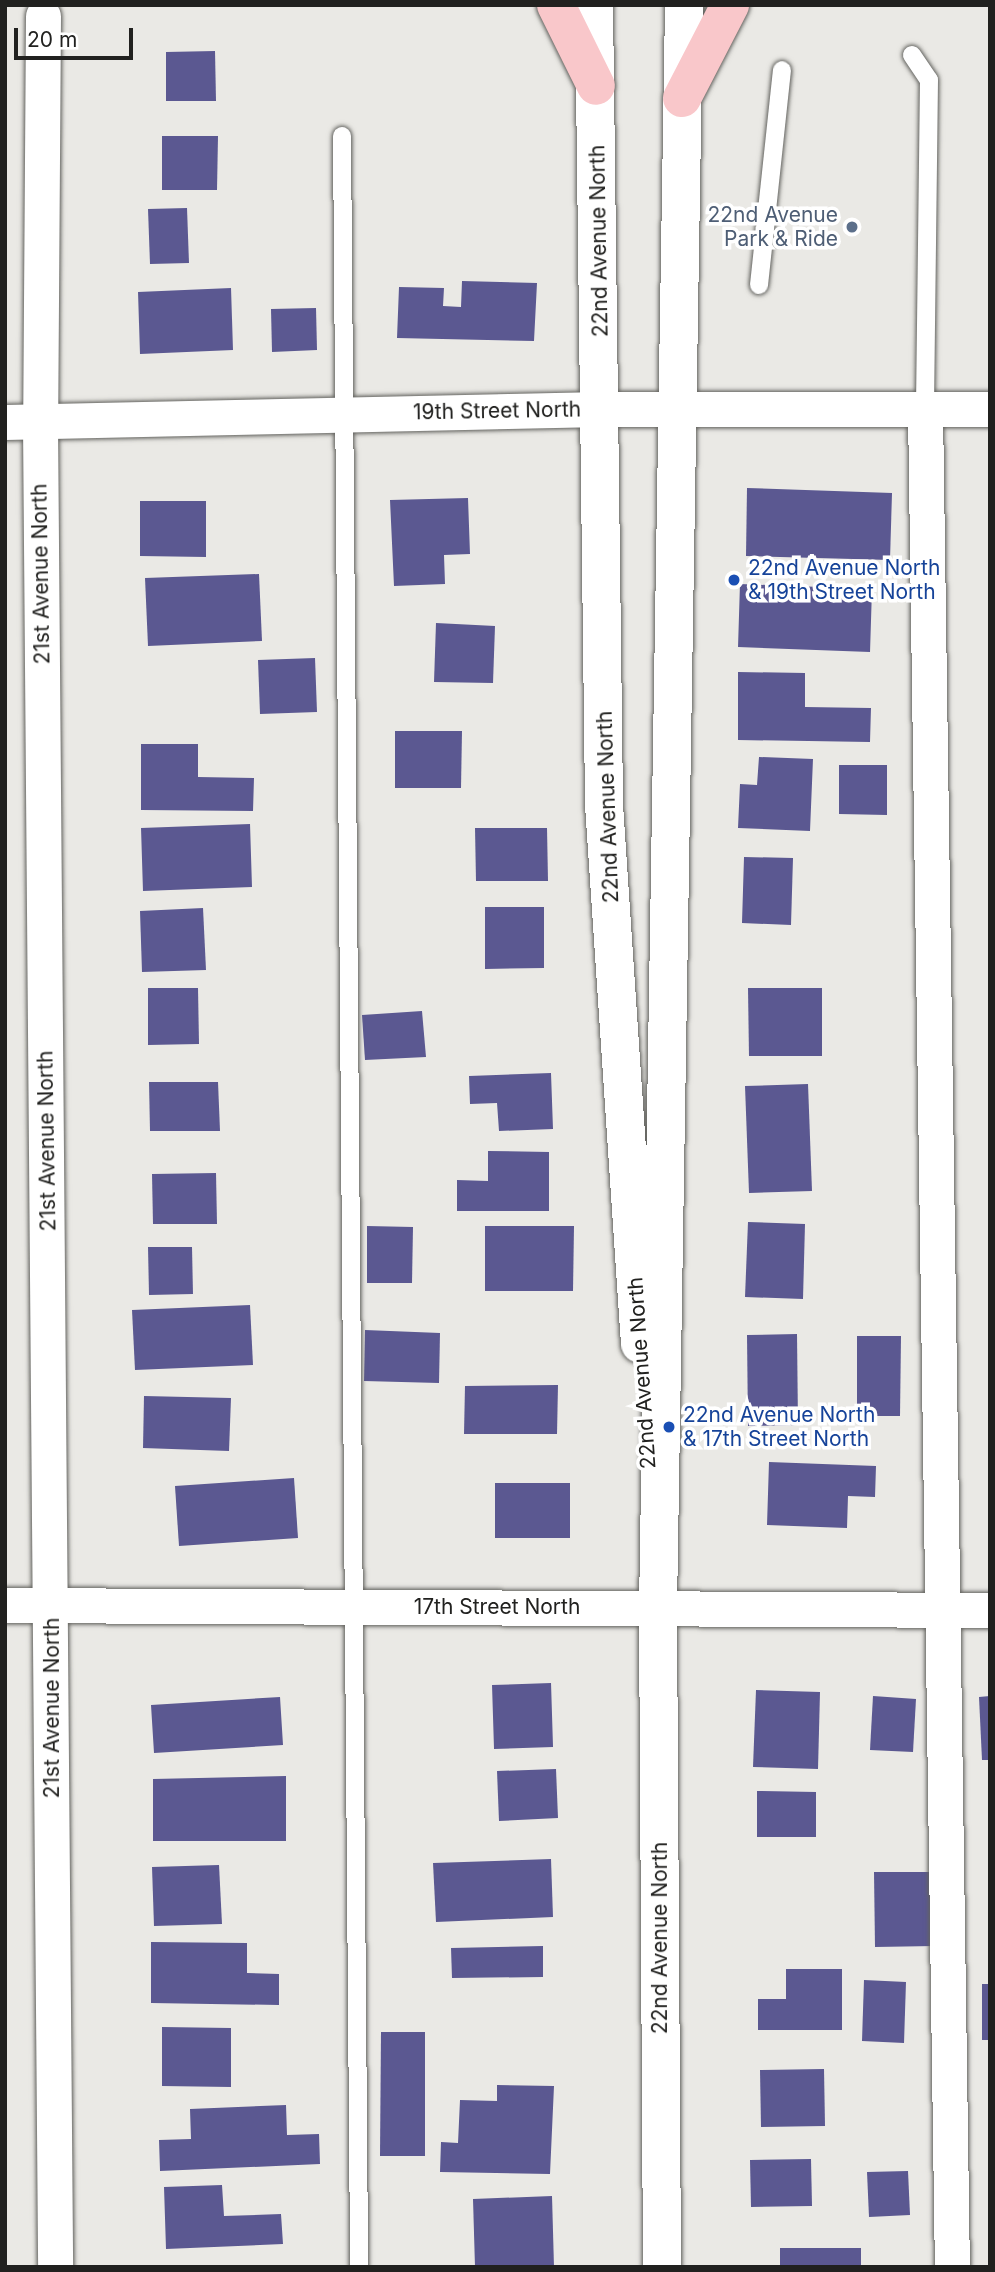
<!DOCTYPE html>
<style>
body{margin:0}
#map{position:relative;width:995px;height:2272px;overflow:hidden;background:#eae9e5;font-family:Inter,sans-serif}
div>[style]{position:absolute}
.building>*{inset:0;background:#5b5891}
.roads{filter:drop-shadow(0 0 2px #63635f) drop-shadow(0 0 2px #63635f)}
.lane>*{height:18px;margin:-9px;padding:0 9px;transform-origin:9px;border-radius:9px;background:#fff}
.street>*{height:35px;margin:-17.5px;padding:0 17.5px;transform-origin:17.5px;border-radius:17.5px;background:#fff}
.secondary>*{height:38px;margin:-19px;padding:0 19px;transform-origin:19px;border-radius:19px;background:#fff}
.highway>*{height:38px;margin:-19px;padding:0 19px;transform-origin:19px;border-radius:19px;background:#f9c7ca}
.dots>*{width:19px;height:19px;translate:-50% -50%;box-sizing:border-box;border:4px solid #fff;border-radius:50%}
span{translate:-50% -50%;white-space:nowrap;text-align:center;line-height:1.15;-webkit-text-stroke:7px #fff;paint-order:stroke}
.service-label{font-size:21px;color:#4e5e75}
.right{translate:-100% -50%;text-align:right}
.street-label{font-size:21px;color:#21211f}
.transit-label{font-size:21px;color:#164399}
.left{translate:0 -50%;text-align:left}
.frame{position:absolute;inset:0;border:7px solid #21211f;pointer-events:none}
.scale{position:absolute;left:14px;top:28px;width:119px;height:32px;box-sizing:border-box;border:4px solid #21211f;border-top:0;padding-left:9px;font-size:21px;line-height:24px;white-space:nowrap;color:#21211f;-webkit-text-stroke:5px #fff;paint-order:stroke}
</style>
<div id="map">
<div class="building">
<div style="clip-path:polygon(215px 51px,216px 101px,166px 101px,166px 52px)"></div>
<div style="clip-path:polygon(162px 136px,218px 136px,217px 190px,162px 190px)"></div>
<div style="clip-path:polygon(187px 208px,189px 263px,150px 264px,148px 209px)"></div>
<div style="clip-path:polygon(462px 281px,537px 283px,534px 341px,397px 338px,399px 287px,444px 288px,443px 306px,461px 307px)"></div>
<div style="clip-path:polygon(231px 288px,233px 350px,140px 354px,138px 292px)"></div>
<div style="clip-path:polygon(316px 308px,317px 350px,272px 352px,271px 309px)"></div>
<div style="clip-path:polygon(747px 488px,892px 493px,890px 560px,746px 556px)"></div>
<div style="clip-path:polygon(468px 498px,470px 554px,444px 555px,445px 584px,394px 586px,390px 500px)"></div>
<div style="clip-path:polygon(140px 501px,206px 501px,206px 557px,140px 556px)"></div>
<div style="clip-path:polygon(259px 574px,262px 641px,148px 646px,145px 578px)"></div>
<div style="clip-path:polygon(740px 584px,872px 589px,870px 652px,738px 647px)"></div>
<div style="clip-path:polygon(436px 623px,495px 626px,493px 683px,434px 682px)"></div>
<div style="clip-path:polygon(315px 658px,317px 712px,260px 714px,258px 660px)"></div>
<div style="clip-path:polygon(738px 672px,805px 673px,805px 707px,871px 708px,870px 742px,738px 740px)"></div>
<div style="clip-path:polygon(395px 731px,462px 731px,461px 788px,395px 788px)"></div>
<div style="clip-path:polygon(141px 744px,198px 744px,198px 777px,254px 778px,253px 811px,141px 810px)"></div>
<div style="clip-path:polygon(759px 757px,813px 759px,810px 831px,738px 828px,740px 784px,757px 785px)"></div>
<div style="clip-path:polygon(839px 765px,887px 765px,887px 815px,839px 814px)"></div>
<div style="clip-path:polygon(250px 824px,252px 887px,143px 891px,141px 828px)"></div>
<div style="clip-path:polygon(475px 828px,547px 828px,548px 881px,476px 881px)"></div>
<div style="clip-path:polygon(744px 857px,793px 858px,791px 925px,742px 923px)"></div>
<div style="clip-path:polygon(485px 907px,544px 907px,544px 968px,485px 969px)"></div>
<div style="clip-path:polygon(203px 908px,206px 970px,142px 972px,140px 911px)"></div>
<div style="clip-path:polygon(148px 988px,198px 988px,199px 1044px,148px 1045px)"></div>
<div style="clip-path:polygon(748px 988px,822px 988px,822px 1056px,749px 1056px)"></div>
<div style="clip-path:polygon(422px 1011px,426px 1057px,365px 1060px,362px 1015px)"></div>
<div style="clip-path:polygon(551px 1073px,553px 1129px,499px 1131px,497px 1103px,470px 1104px,469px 1076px)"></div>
<div style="clip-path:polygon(149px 1082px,218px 1082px,220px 1131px,150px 1131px)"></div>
<div style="clip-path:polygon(808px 1084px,812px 1191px,749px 1193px,745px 1086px)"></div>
<div style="clip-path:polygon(488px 1151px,549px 1152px,549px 1211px,457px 1211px,457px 1180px,488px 1181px)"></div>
<div style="clip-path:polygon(216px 1173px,217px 1224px,153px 1224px,152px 1174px)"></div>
<div style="clip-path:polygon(748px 1222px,805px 1224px,803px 1299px,745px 1297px)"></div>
<div style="clip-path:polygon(367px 1226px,413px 1227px,412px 1283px,367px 1283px)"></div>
<div style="clip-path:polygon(485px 1226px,574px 1226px,573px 1291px,485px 1291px)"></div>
<div style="clip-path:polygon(148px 1247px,192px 1247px,193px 1294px,149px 1295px)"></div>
<div style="clip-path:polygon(250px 1305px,253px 1365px,135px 1370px,132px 1310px)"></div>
<div style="clip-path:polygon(365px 1330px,440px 1333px,439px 1383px,364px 1381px)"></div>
<div style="clip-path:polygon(797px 1334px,798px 1425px,748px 1426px,747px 1335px)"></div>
<div style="clip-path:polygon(857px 1336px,901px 1336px,900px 1416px,857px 1416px)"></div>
<div style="clip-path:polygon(558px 1385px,557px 1434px,464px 1434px,465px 1386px)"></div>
<div style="clip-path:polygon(144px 1396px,231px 1398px,229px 1451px,143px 1448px)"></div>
<div style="clip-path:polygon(769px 1462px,876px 1466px,875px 1497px,848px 1496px,847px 1528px,767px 1525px)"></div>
<div style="clip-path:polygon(294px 1478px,298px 1538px,179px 1546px,175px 1486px)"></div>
<div style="clip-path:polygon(495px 1483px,570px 1483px,570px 1538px,495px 1538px)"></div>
<div style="clip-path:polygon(551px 1683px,553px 1747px,494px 1749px,492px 1685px)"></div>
<div style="clip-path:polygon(756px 1690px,820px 1692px,818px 1769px,753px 1767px)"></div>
<div style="clip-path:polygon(873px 1696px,916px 1699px,913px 1752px,870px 1750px)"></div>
<div style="clip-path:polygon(990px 1696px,990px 1760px,982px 1760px,979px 1697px)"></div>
<div style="clip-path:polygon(280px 1697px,283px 1745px,154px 1753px,151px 1705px)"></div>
<div style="clip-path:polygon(556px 1769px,558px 1818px,499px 1821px,497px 1771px)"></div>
<div style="clip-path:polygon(286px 1776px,286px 1841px,153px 1841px,153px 1779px)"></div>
<div style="clip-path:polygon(757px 1791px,816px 1792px,816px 1837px,757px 1837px)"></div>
<div style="clip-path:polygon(551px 1859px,553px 1917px,436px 1922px,433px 1863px)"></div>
<div style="clip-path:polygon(219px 1865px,222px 1924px,154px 1926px,152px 1867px)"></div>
<div style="clip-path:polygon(874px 1872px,933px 1872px,934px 1946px,875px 1947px)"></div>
<div style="clip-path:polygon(151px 1942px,247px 1943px,247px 1973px,279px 1974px,279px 2005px,151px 2003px)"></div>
<div style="clip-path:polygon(543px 1946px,543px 1977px,452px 1978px,451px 1948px)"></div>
<div style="clip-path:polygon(786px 1969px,842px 1969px,842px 2030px,758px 2030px,758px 1999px,786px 1999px)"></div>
<div style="clip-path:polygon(864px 1980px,906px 1982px,904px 2043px,862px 2041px)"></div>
<div style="clip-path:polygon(982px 1984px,990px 1984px,990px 2040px,982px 2040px)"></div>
<div style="clip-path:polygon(162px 2027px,231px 2028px,231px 2087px,162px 2086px)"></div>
<div style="clip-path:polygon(381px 2032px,425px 2032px,425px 2156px,380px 2156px)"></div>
<div style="clip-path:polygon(824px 2069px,825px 2126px,761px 2127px,760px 2070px)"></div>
<div style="clip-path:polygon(497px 2085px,554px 2086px,550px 2174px,440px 2172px,441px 2142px,458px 2143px,460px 2100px,497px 2101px)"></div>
<div style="clip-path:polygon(286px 2105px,287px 2135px,319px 2134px,320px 2164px,160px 2171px,159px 2140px,191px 2139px,190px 2109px)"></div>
<div style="clip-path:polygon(811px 2159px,812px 2206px,751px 2207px,750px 2160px)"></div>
<div style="clip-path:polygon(908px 2171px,910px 2215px,869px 2217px,867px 2172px)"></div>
<div style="clip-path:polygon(222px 2185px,224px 2216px,281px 2214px,283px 2244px,166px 2249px,164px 2187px)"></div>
<div style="clip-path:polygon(552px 2196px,554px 2267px,475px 2267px,473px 2199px)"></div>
<div style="clip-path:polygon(780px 2248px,861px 2248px,861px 2267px,780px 2267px)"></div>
</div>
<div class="roads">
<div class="lane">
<div style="left:912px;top:55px;width:30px;rotate:56deg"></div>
<div style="left:929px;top:80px;width:329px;rotate:90.7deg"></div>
<div style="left:342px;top:136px;width:2131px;rotate:89.54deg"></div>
<div style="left:759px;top:285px;width:216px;rotate:-83.9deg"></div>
</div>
<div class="street">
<div style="left:43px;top:16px;width:406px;rotate:90.4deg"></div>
<div style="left:40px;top:422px;width:1845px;rotate:89.53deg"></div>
<div style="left:925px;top:409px;width:1858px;rotate:89.17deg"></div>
<div style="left:5px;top:422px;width:597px;rotate:-1.25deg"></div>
<div style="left:602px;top:409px;width:388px"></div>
<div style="left:5px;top:1605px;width:985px;rotate:0.29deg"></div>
</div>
<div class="secondary">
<div style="left:594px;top:5px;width:800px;rotate:89.28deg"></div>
<div style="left:604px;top:805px;width:540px;rotate:86.18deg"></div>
<div style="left:662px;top:2267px;width:659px;rotate:-90.35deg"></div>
<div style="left:658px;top:1608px;width:1603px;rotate:-89.07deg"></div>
</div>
<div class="highway">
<div style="left:556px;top:5px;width:90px;rotate:63.7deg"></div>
<div style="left:682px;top:98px;width:105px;rotate:-62.7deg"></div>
</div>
</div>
<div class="dots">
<div style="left:852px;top:227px;background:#5c6f8a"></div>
<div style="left:734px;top:580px;background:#1a4fb4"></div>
<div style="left:669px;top:1427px;background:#1a4fb4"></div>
</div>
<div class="service-label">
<span class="right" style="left:838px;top:227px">22nd Avenue<br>Park &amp; Ride</span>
</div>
<div class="street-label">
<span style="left:599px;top:241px;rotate:-91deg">22nd Avenue North</span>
<span style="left:497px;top:411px;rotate:-1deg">19th Street North</span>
<span style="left:41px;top:574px;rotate:-91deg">21st Avenue North</span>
<span style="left:608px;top:807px;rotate:-92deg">22nd Avenue North</span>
<span style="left:47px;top:1141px;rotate:-91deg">21st Avenue North</span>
<span style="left:642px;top:1373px;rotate:-94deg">22nd Avenue North</span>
<span style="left:497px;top:1607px">17th Street North</span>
<span style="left:52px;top:1708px;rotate:-90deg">21st Avenue North</span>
<span style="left:660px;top:1938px;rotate:-90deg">22nd Avenue North</span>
</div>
<div class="transit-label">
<span class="left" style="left:748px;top:580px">22nd Avenue North<br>&amp; 19th Street North</span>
<span class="left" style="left:683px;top:1427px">22nd Avenue North<br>&amp; 17th Street North</span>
</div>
<div class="frame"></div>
<div class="scale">20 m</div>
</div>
